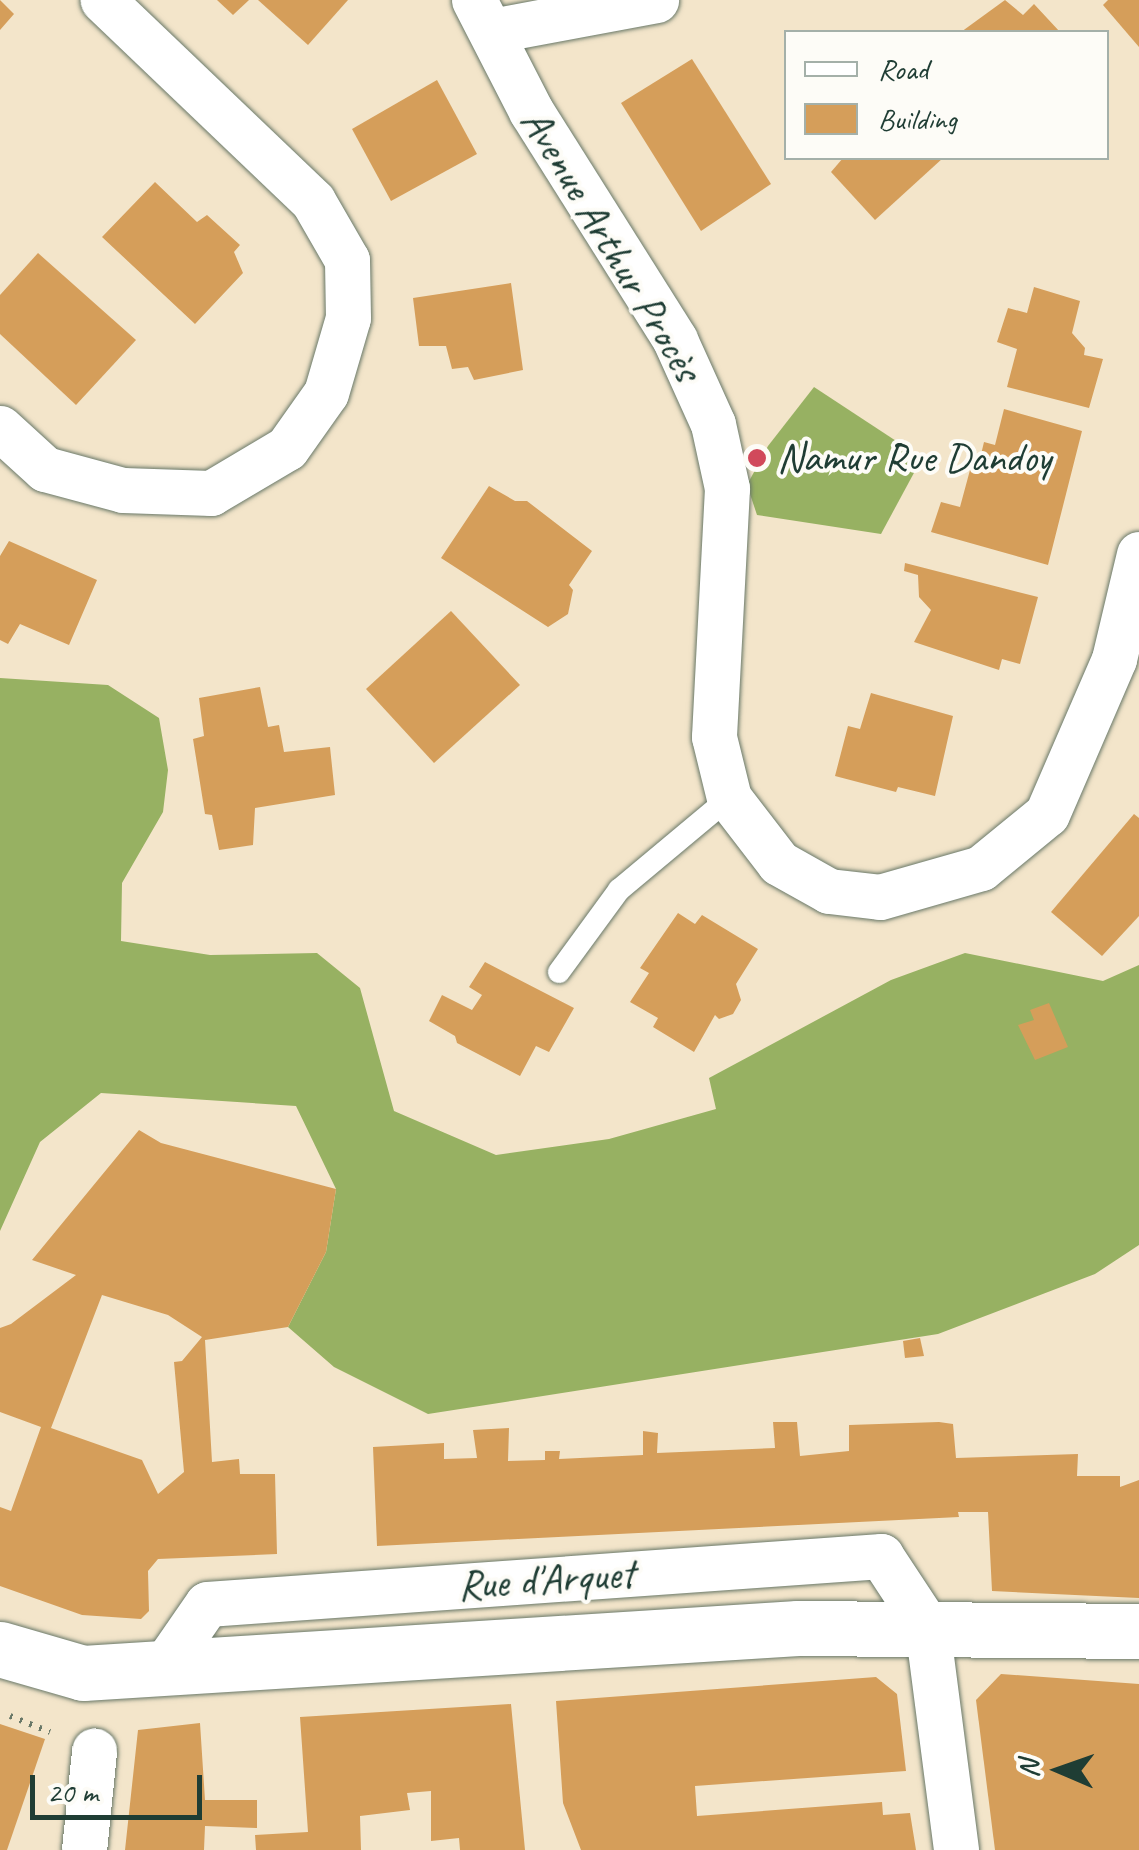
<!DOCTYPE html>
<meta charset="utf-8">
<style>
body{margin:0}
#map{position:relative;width:1139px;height:1850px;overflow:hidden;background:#f3e5ca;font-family:Caveat,sans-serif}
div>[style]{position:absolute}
.forest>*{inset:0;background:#97b162}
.building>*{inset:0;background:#d59e5a}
.path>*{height:6px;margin-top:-3px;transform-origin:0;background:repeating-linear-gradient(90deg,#697868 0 2.5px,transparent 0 10.5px)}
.roads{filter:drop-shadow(0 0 2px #697868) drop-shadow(0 0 2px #697868)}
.service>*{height:22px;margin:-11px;padding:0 11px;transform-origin:11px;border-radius:11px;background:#fff}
.minor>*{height:45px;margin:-22.5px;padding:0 22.5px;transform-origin:22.5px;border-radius:22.5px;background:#fff}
.tertiary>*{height:55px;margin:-27.5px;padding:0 27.5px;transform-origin:27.5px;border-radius:27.5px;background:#fff}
.dots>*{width:28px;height:28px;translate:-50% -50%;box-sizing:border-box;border:5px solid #fdfcf7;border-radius:50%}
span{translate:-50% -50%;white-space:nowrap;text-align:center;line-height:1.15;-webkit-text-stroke:8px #fdfcf7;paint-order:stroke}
.street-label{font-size:42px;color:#1f3d34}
.poi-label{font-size:42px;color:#1f3d34}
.left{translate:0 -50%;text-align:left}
.legend{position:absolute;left:784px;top:30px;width:325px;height:130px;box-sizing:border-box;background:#fdfcf7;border:2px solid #a4b0a9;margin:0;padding:12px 18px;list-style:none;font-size:30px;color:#1f3d34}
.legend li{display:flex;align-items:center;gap:20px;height:50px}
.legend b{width:50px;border:2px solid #a4b0a9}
.north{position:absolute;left:1009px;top:1720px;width:100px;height:100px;-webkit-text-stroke:8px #fdfcf7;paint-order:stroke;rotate:272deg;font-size:28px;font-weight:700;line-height:40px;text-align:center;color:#1f3d34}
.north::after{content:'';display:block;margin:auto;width:35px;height:45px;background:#1f3d34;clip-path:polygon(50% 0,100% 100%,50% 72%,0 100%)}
.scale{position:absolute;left:30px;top:1775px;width:172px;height:45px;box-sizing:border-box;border:5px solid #1f3d34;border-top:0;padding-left:12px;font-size:30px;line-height:35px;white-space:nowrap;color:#1f3d34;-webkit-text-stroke:8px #fdfcf7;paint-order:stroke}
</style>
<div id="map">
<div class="forest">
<div style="clip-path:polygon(814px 387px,922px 458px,881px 534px,757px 515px,747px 485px,768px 446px)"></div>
<div style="clip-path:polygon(0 678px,108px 685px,159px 718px,168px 770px,163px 812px,122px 883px,121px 941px,210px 955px,317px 953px,360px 988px,394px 1111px,496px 1155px,609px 1139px,716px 1109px,709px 1078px,891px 980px,965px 953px,1103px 981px,1139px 965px,1139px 1245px,1095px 1274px,938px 1334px,428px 1414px,334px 1367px,288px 1327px,326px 1252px,336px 1189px,296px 1106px,101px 1093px,40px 1142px,0 1231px)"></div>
</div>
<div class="building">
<div style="clip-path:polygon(0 0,14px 14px,0 30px)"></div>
<div style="clip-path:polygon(217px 0,249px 0,233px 15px)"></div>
<div style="clip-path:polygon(258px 0,348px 0,308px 45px)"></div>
<div style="clip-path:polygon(1005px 0,1023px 15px,1034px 4px,1060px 32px,961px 32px)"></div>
<div style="clip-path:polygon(1108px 0,1139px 0,1139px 47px,1103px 5px)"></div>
<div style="clip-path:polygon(692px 59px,771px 184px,701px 231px,621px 103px)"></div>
<div style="clip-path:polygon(437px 80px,477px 154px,391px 201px,352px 129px)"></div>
<div style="clip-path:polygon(843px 158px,943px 158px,875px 220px,831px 172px)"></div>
<div style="clip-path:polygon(155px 182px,197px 222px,207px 215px,240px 245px,234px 252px,243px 273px,195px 324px,102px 237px)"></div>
<div style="clip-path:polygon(38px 253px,136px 340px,76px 405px,0 334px,0 295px)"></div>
<div style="clip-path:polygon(511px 283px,523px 370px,474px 380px,468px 367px,452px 369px,446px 346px,419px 346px,413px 298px)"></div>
<div style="clip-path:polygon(1034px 287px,1080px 301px,1072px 333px,1085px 348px,1084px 355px,1103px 359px,1089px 408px,1007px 387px,1017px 349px,997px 342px,1008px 308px,1027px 313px)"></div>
<div style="clip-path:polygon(1004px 409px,1082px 431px,1048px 565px,931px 532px,941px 502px,960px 507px,970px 470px,977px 471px,984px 442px,995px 445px)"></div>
<div style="clip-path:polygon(489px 486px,515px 501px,527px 501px,592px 551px,569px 585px,573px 590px,568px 614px,548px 627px,441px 558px)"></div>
<div style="clip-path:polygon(9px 541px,97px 580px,69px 645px,20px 624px,8px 644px,0 640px,0 556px)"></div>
<div style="clip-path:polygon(905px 563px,1038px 597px,1020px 664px,1002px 659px,999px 670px,914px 642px,931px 610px,919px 597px,918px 575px,904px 571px)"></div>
<div style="clip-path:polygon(451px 611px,520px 685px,434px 763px,366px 689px)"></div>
<div style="clip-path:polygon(260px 687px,268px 727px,279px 725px,284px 752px,330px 747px,335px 795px,255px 808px,253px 845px,219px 850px,212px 815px,205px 814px,193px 739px,204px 736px,199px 698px)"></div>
<div style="clip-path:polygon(871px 693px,953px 716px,935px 796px,898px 787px,896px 792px,835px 776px,848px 726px,860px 729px)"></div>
<div style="clip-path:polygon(1134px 814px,1139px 818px,1139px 916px,1102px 956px,1051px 912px)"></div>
<div style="clip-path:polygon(678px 913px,695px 924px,702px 915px,758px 949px,736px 984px,741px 1000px,733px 1014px,719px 1019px,715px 1015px,694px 1052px,653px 1027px,658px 1018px,630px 1002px,649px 973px,640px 968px)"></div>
<div style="clip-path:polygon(485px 962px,574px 1008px,549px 1052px,536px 1046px,520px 1076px,457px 1043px,455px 1036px,429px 1021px,442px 995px,472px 1010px,482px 995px,469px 987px)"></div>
<div style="clip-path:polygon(1049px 1003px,1068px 1047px,1035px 1060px,1018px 1025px,1034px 1020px,1030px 1010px)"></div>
<div style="clip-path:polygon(evenodd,139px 1130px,161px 1143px,336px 1189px,326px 1252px,288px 1327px,205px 1340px,212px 1462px,239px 1459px,240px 1474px,275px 1474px,277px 1554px,158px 1559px,148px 1571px,149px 1611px,141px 1619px,82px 1615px,0 1586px,0 1507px,11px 1511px,41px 1427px,0 1412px,0 1328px,11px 1324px,76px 1275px,32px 1260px,139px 1130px,102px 1295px,168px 1315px,202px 1337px,182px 1361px,174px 1362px,184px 1472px,158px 1494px,142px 1460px,51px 1428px,102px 1295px)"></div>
<div style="clip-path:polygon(920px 1338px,924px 1356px,905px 1358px,903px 1341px)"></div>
<div style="clip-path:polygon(773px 1422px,797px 1422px,800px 1456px,849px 1451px,849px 1425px,939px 1422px,953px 1424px,956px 1458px,1078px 1454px,1077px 1476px,1120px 1476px,1120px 1487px,1139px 1480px,1139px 1598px,992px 1591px,988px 1512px,958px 1512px,959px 1517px,377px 1546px,373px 1447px,444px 1443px,444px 1459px,477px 1458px,473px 1430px,509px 1428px,508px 1461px,545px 1460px,545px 1451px,560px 1451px,559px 1459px,643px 1455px,643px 1431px,658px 1433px,657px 1453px,775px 1448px)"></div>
<div style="clip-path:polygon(1001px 1674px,1139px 1684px,1139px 1850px,995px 1850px,976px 1700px)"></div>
<div style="clip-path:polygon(876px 1677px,897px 1694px,906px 1771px,695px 1786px,697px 1816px,882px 1802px,883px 1815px,910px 1813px,916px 1850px,581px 1850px,563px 1803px,556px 1701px)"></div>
<div style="clip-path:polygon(511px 1704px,525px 1850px,460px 1850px,459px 1838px,431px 1841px,431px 1791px,407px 1793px,410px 1810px,360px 1816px,361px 1850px,256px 1850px,255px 1835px,308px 1832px,300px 1717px)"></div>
<div style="clip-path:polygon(200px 1723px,205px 1800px,257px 1800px,257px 1828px,205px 1826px,204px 1850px,125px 1850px,138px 1730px)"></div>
<div style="clip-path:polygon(0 1724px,45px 1739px,7px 1850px,0 1850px)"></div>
</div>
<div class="path">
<div style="left:10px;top:1716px;width:43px;rotate:21.8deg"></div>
</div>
<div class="roads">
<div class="service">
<div style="left:559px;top:972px;width:102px;rotate:-53.8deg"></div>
<div style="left:619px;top:890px;width:143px;rotate:-39.9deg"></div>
</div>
<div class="minor">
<div style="left:474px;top:0;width:125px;rotate:62.8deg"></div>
<div style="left:531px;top:111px;width:271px;rotate:57.8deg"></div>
<div style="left:675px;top:340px;width:92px;rotate:65.7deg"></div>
<div style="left:713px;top:424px;width:66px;rotate:77.7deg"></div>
<div style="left:727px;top:488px;width:249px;rotate:93deg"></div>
<div style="left:714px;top:737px;width:63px;rotate:76.2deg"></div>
<div style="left:729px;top:798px;width:82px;rotate:52.4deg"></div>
<div style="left:779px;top:863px;width:57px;rotate:29.2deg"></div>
<div style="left:829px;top:891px;width:51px;rotate:6.7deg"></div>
<div style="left:880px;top:897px;width:105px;rotate:-16deg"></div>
<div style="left:981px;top:868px;width:85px;rotate:-39.3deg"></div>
<div style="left:1047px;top:814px;width:169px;rotate:-66.6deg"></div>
<div style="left:1114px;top:659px;width:108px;rotate:-76.6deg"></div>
<div style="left:491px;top:31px;width:168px;rotate:-10.6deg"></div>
<div style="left:0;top:428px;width:61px;rotate:42.3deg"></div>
<div style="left:45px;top:469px;width:81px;rotate:15.1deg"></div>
<div style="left:123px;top:490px;width:88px;rotate:2deg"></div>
<div style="left:211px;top:493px;width:88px;rotate:-30.6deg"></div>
<div style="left:287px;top:448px;width:67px;rotate:-54.7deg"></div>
<div style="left:326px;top:393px;width:78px;rotate:-73.7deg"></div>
<div style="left:348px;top:318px;width:58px;rotate:-91deg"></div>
<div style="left:347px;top:260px;width:68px;rotate:-120deg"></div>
<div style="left:313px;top:201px;width:291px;rotate:-136.3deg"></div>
<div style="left:162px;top:1669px;width:79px;rotate:-55.3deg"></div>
<div style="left:207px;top:1604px;width:676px;rotate:-4.07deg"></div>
<div style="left:881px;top:1556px;width:84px;rotate:56.7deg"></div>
<div style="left:927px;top:1626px;width:226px;rotate:82.6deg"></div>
<div style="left:84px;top:1850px;width:100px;rotate:-84.2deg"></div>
</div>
<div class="tertiary">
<div style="left:0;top:1649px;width:86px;rotate:16.1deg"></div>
<div style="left:83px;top:1673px;width:716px;rotate:-3.6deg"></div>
<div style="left:798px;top:1628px;width:341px;rotate:0.5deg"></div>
</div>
</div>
<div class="dots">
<div style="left:757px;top:458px;background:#d1495b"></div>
</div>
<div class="street-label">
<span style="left:611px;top:245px;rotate:59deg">Avenue Arthur Procès</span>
<span style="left:546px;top:1580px;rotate:-4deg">Rue d'Arquet</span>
</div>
<div class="poi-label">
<span class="left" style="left:777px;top:458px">Namur Rue Dandoy</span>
</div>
<ul class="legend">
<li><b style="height:12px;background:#fff"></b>Road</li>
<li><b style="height:28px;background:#d59e5a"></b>Building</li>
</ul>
<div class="north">N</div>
<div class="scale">20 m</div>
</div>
